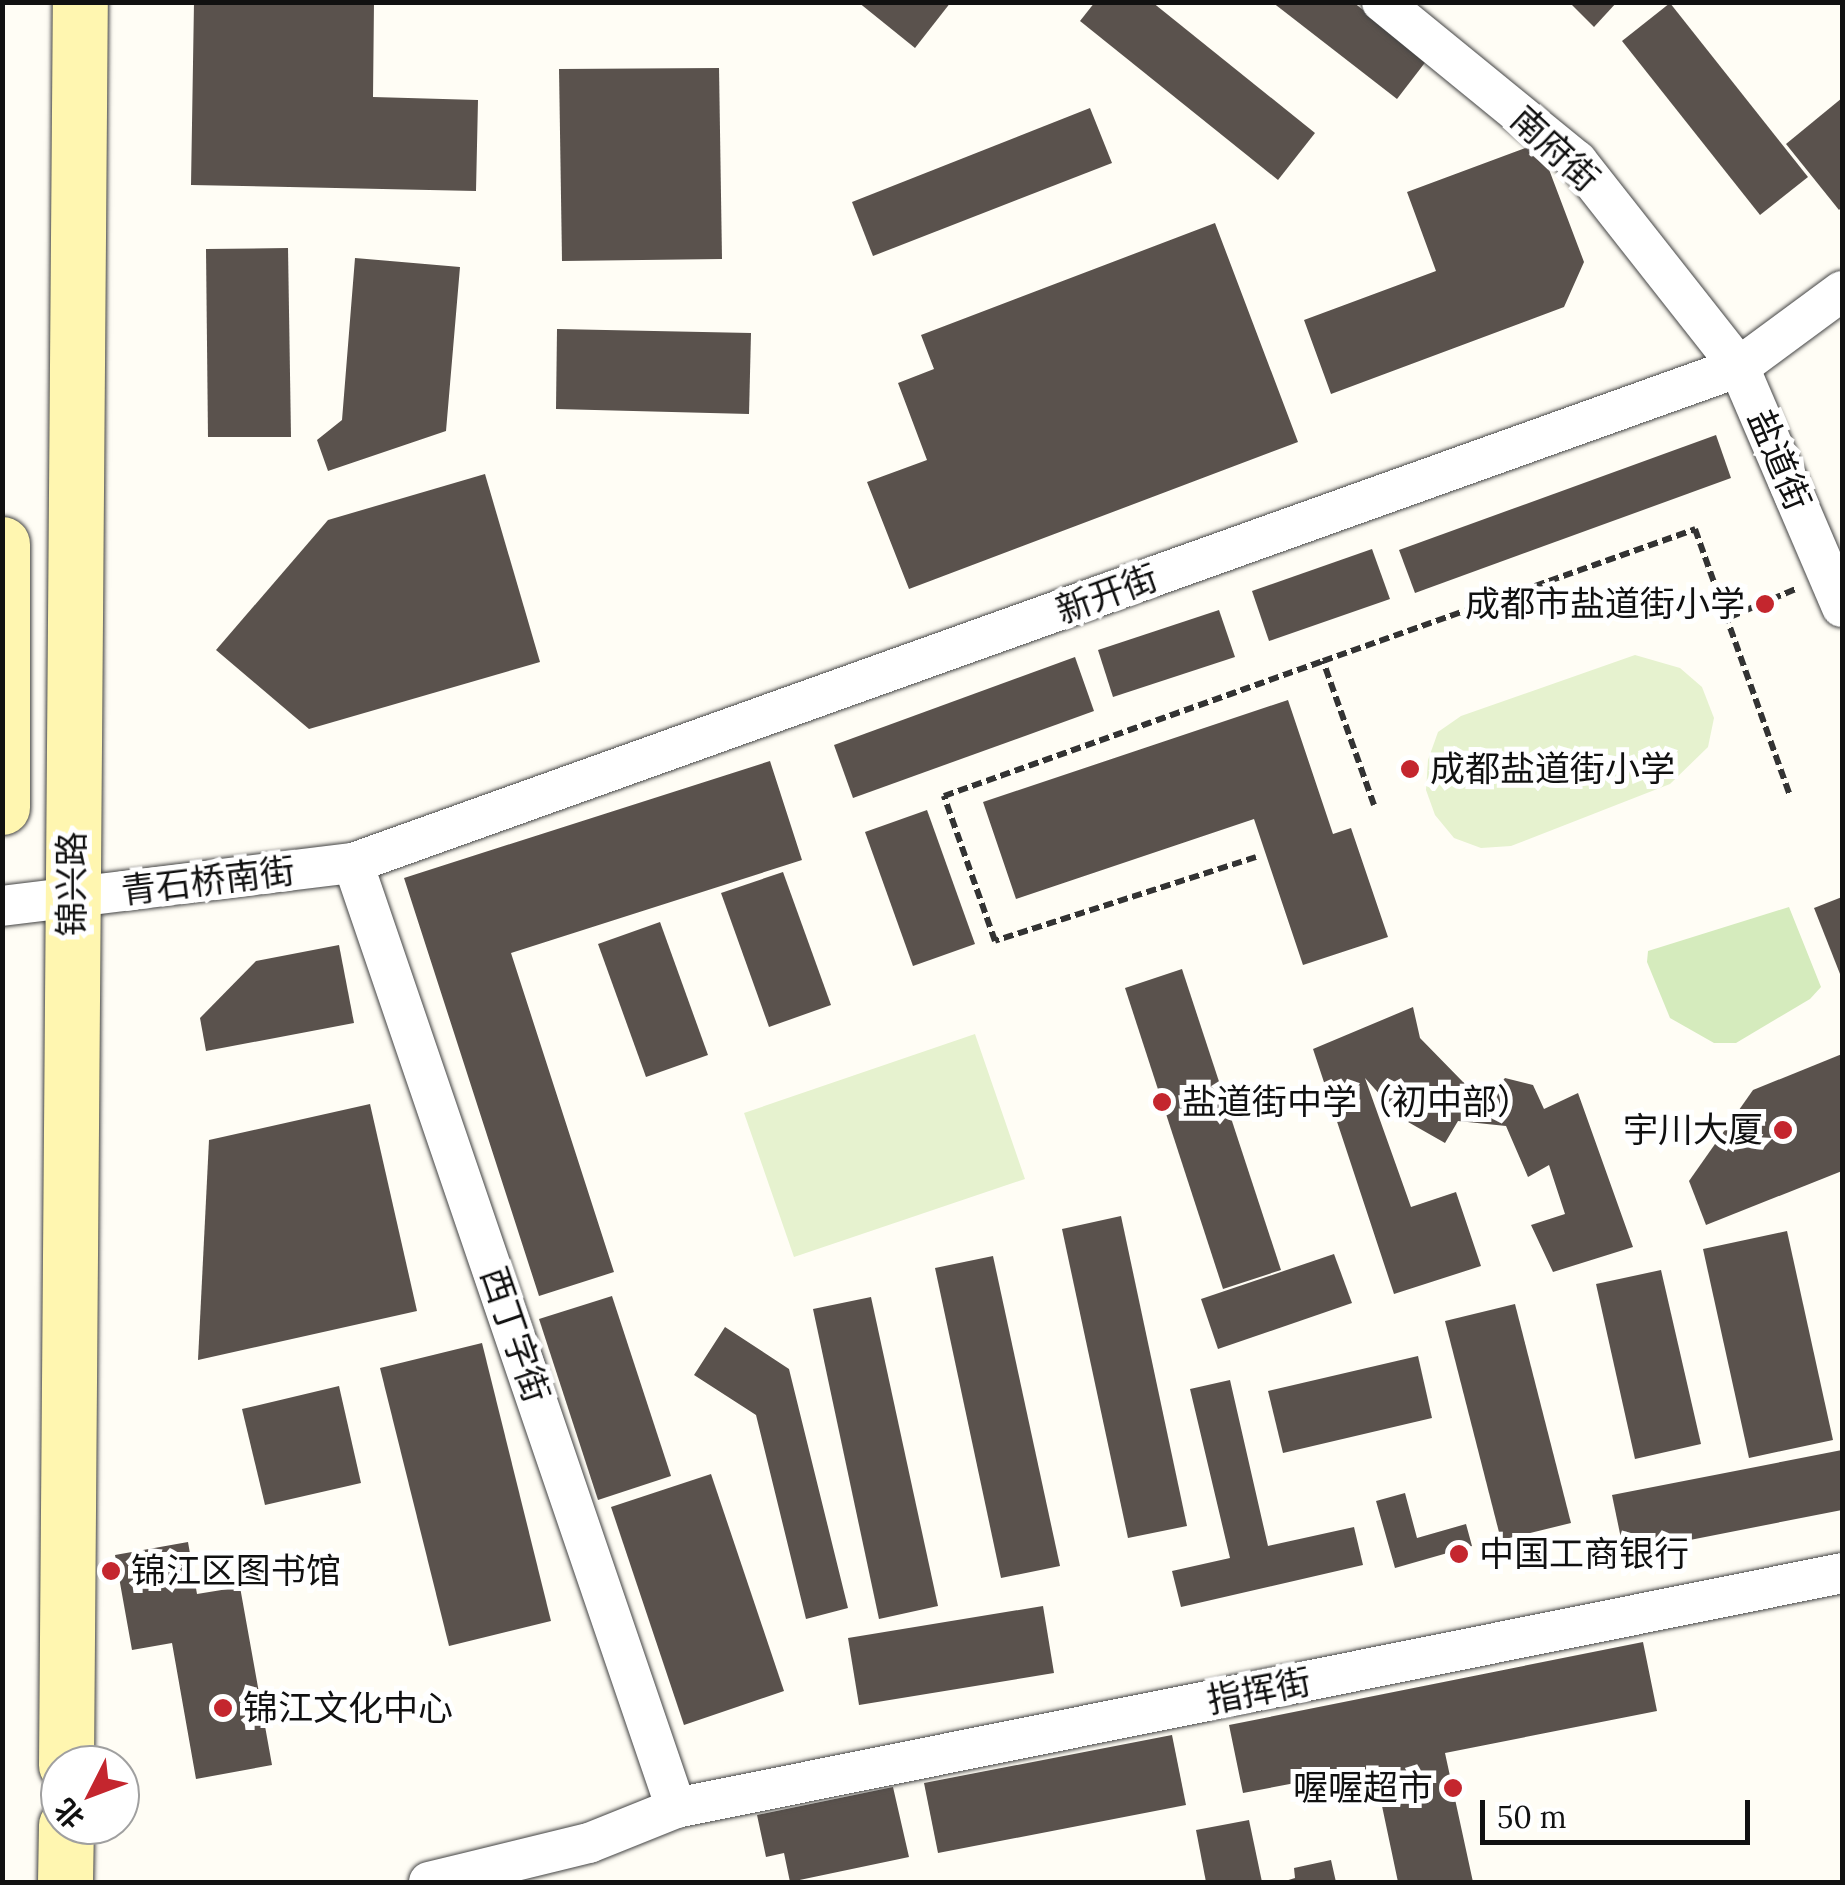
<!DOCTYPE html>
<meta charset="utf-8">
<style>
body{margin:0}
#map{position:relative;width:1845px;height:1885px;overflow:hidden;background:#fffdf5;font-family:Lora,"Noto Sans SC",serif}
div>[style]{position:absolute}
.green>*{inset:0;background:#d5ebbd}
.pitch>*{inset:0;background:#e6f2cf}
.building>*{inset:0;background:#5a524d}
.path>*{height:6px;margin-top:-3px;transform-origin:0;background:repeating-linear-gradient(90deg,#333 0 10px,transparent 0 15px)}
.roads{filter:drop-shadow(0 0 2px #444) drop-shadow(0 0 2px #444)}
.minor>*{height:40px;margin:-20px;padding:0 20px;transform-origin:20px;border-radius:20px;background:#fff}
.secondary>*{height:55px;margin:-27.5px;padding:0 27.5px;transform-origin:27.5px;border-radius:27.5px;background:#fff6b0}
.dots>*{width:28px;height:28px;translate:-50% -50%;box-sizing:border-box;border:5px solid #fff;border-radius:50%}
span{translate:-50% -50%;white-space:nowrap;text-align:center;line-height:1.15;-webkit-text-stroke:10px #fff;paint-order:stroke}
.street-label{font-size:35px;color:#111}
.poi-label{font-size:35px;color:#111}
.right{translate:-100% -50%;text-align:right}
.left{translate:0 -50%;text-align:left}
.frame{position:absolute;inset:0;border:5px solid #111;pointer-events:none}
.north{position:absolute;left:40px;top:1745px;width:100px;height:100px;box-sizing:border-box;background:#fff;border:2px solid #a0a0a0;border-radius:50%;rotate:228deg;font-size:28px;font-weight:700;line-height:40px;text-align:center;color:#111}
.north::after{content:'';display:block;margin:auto;width:35px;height:45px;background:#c4262e;clip-path:polygon(50% 0,100% 100%,50% 72%,0 100%)}
.scale{position:absolute;left:1480px;top:1800px;width:270px;height:45px;box-sizing:border-box;border:5px solid #111;border-top:0;padding-left:12px;font-size:30px;line-height:35px;white-space:nowrap;color:#111;-webkit-text-stroke:8px #fff;paint-order:stroke}
</style>
<div id="map">
<div class="green">
<div style="clip-path:polygon(1789px 907px,1821px 987px,1810px 999px,1736px 1043px,1714px 1043px,1670px 1018px,1647px 962px,1648px 951px)"></div>
</div>
<div class="pitch">
<div style="clip-path:polygon(1635px 655px,1680px 668px,1702px 687px,1714px 718px,1708px 747px,1670px 784px,1511px 846px,1481px 848px,1454px 838px,1435px 815px,1426px 790px,1428px 760px,1438px 732px,1461px 716px)"></div>
<div style="clip-path:polygon(975px 1034px,1025px 1179px,794px 1257px,744px 1113px)"></div>
</div>
<div class="building">
<div style="clip-path:polygon(194px 2px,374px 2px,373px 97px,478px 100px,476px 191px,191px 185px)"></div>
<div style="clip-path:polygon(858px 2px,951px 2px,915px 48px)"></div>
<div style="clip-path:polygon(1095px 2px,1152px 2px,1315px 133px,1278px 180px,1080px 21px)"></div>
<div style="clip-path:polygon(1272px 2px,1353px 2px,1427px 60px,1397px 99px)"></div>
<div style="clip-path:polygon(1569px 2px,1617px 2px,1594px 27px)"></div>
<div style="clip-path:polygon(1670px 3px,1808px 177px,1760px 215px,1622px 41px)"></div>
<div style="clip-path:polygon(719px 68px,722px 259px,562px 261px,559px 69px)"></div>
<div style="clip-path:polygon(1842px 98px,1842px 207px,1839px 210px,1786px 144px)"></div>
<div style="clip-path:polygon(1090px 108px,1112px 163px,873px 256px,852px 202px)"></div>
<div style="clip-path:polygon(1539px 143px,1584px 262px,1564px 307px,1331px 394px,1304px 320px,1436px 271px,1407px 192px)"></div>
<div style="clip-path:polygon(1215px 223px,1298px 442px,909px 589px,867px 482px,927px 460px,898px 383px,934px 369px,921px 335px)"></div>
<div style="clip-path:polygon(288px 248px,291px 437px,208px 437px,206px 249px)"></div>
<div style="clip-path:polygon(355px 258px,460px 267px,446px 431px,328px 471px,317px 440px,342px 420px)"></div>
<div style="clip-path:polygon(557px 329px,751px 333px,749px 414px,556px 409px)"></div>
<div style="clip-path:polygon(1716px 435px,1731px 478px,1415px 593px,1399px 550px)"></div>
<div style="clip-path:polygon(485px 474px,540px 662px,309px 729px,216px 650px,328px 520px)"></div>
<div style="clip-path:polygon(1372px 549px,1390px 599px,1269px 641px,1252px 591px)"></div>
<div style="clip-path:polygon(1219px 610px,1235px 657px,1113px 697px,1098px 650px)"></div>
<div style="clip-path:polygon(1075px 657px,1094px 711px,853px 798px,834px 745px)"></div>
<div style="clip-path:polygon(1288px 700px,1333px 834px,1351px 828px,1388px 937px,1303px 965px,1254px 819px,1016px 899px,983px 802px)"></div>
<div style="clip-path:polygon(770px 761px,802px 860px,511px 953px,614px 1272px,539px 1296px,404px 878px)"></div>
<div style="clip-path:polygon(927px 810px,975px 944px,913px 966px,865px 832px)"></div>
<div style="clip-path:polygon(783px 872px,831px 1005px,769px 1027px,721px 893px)"></div>
<div style="clip-path:polygon(1842px 897px,1842px 979px,1814px 908px)"></div>
<div style="clip-path:polygon(660px 922px,708px 1055px,646px 1077px,598px 944px)"></div>
<div style="clip-path:polygon(339px 945px,354px 1023px,206px 1051px,200px 1018px,256px 961px)"></div>
<div style="clip-path:polygon(1182px 969px,1281px 1270px,1223px 1289px,1125px 988px)"></div>
<div style="clip-path:polygon(1413px 1007px,1420px 1038px,1463px 1082px,1497px 1087px,1505px 1078px,1533px 1085px,1544px 1109px,1578px 1093px,1633px 1247px,1553px 1272px,1531px 1225px,1565px 1214px,1549px 1165px,1528px 1177px,1506px 1126px,1458px 1121px,1445px 1143px,1401px 1118px,1365px 1078px,1411px 1207px,1456px 1192px,1481px 1266px,1394px 1294px,1313px 1049px)"></div>
<div style="clip-path:polygon(1842px 1054px,1842px 1171px,1706px 1225px,1689px 1181px,1753px 1090px)"></div>
<div style="clip-path:polygon(370px 1104px,417px 1311px,198px 1360px,209px 1140px)"></div>
<div style="clip-path:polygon(1121px 1216px,1187px 1526px,1128px 1538px,1062px 1229px)"></div>
<div style="clip-path:polygon(1787px 1231px,1833px 1440px,1749px 1458px,1703px 1249px)"></div>
<div style="clip-path:polygon(1334px 1254px,1352px 1303px,1218px 1349px,1201px 1299px)"></div>
<div style="clip-path:polygon(993px 1256px,1060px 1566px,1001px 1578px,935px 1268px)"></div>
<div style="clip-path:polygon(1661px 1270px,1701px 1444px,1635px 1459px,1596px 1284px)"></div>
<div style="clip-path:polygon(612px 1296px,671px 1476px,598px 1500px,539px 1319px)"></div>
<div style="clip-path:polygon(871px 1297px,938px 1606px,879px 1619px,813px 1309px)"></div>
<div style="clip-path:polygon(1515px 1304px,1571px 1523px,1501px 1540px,1445px 1321px)"></div>
<div style="clip-path:polygon(725px 1327px,789px 1369px,848px 1608px,806px 1619px,756px 1415px,694px 1375px)"></div>
<div style="clip-path:polygon(482px 1343px,551px 1621px,449px 1646px,380px 1368px)"></div>
<div style="clip-path:polygon(1418px 1356px,1432px 1418px,1283px 1453px,1268px 1391px)"></div>
<div style="clip-path:polygon(1230px 1380px,1268px 1546px,1354px 1527px,1363px 1565px,1181px 1607px,1172px 1571px,1230px 1558px,1190px 1389px)"></div>
<div style="clip-path:polygon(339px 1386px,361px 1483px,265px 1505px,242px 1409px)"></div>
<div style="clip-path:polygon(1842px 1450px,1842px 1510px,1624px 1553px,1612px 1495px)"></div>
<div style="clip-path:polygon(711px 1474px,784px 1691px,684px 1725px,611px 1507px)"></div>
<div style="clip-path:polygon(1405px 1493px,1417px 1538px,1466px 1524px,1472px 1546px,1395px 1568px,1376px 1501px)"></div>
<div style="clip-path:polygon(188px 1542px,197px 1594px,240px 1587px,272px 1765px,196px 1779px,172px 1643px,132px 1650px,115px 1555px)"></div>
<div style="clip-path:polygon(1043px 1606px,1054px 1673px,859px 1705px,848px 1638px)"></div>
<div style="clip-path:polygon(1643px 1642px,1657px 1711px,1445px 1753px,1473px 1882px,1398px 1882px,1374px 1768px,1243px 1793px,1229px 1725px)"></div>
<div style="clip-path:polygon(1172px 1735px,1186px 1805px,938px 1853px,924px 1783px)"></div>
<div style="clip-path:polygon(893px 1787px,909px 1857px,790px 1882px,784px 1853px,766px 1857px,757px 1815px)"></div>
<div style="clip-path:polygon(1249px 1820px,1262px 1882px,1206px 1882px,1196px 1830px)"></div>
<div style="clip-path:polygon(1331px 1860px,1336px 1882px,1282px 1882px,1295px 1878px,1294px 1868px)"></div>
</div>
<div class="path">
<div style="left:1730px;top:617px;width:74px;rotate:-23.1deg"></div>
<div style="left:1374px;top:805px;width:153px;rotate:-109.5deg"></div>
<div style="left:1323px;top:661px;width:395px;rotate:-19.5deg"></div>
<div style="left:1695px;top:529px;width:283px;rotate:70.4deg"></div>
<div style="left:1256px;top:857px;width:274px;rotate:162.2deg"></div>
<div style="left:995px;top:941px;width:154px;rotate:-109.4deg"></div>
<div style="left:944px;top:796px;width:402px;rotate:-19.6deg"></div>
</div>
<div class="roads">
<div class="minor">
<div style="left:1382px;top:2px;width:252px;rotate:39.2deg"></div>
<div style="left:1577px;top:161px;width:262px;rotate:51.8deg"></div>
<div style="left:1739px;top:367px;width:261px;rotate:66.8deg"></div>
<div style="left:353px;top:863px;width:999px;rotate:71.13deg"></div>
<div style="left:2px;top:906px;width:354px;rotate:-7deg"></div>
<div style="left:353px;top:863px;width:1472px;rotate:-19.69deg"></div>
<div style="left:1739px;top:367px;width:128px;rotate:-36.4deg"></div>
<div style="left:429px;top:1882px;width:165px;rotate:-13.7deg"></div>
<div style="left:589px;top:1843px;width:94px;rotate:-21.9deg"></div>
<div style="left:676px;top:1808px;width:1189px;rotate:-11.39deg"></div>
</div>
<div class="secondary">
<div style="left:2px;top:544px;width:263px;rotate:90deg"></div>
<div style="left:66px;top:1765px;width:1763px;rotate:-89.55deg"></div>
<div style="left:65px;top:1882px;width:57px;rotate:-89deg"></div>
</div>
</div>
<div class="dots">
<div style="left:1765px;top:604px;background:#c4262e"></div>
<div style="left:1410px;top:769px;background:#c4262e"></div>
<div style="left:1162px;top:1102px;background:#c4262e"></div>
<div style="left:1783px;top:1130px;background:#c4262e"></div>
<div style="left:1459px;top:1554px;background:#c4262e"></div>
<div style="left:111px;top:1571px;background:#c4262e"></div>
<div style="left:223px;top:1708px;background:#c4262e"></div>
<div style="left:1453px;top:1788px;background:#c4262e"></div>
</div>
<div class="street-label">
<span style="left:1555px;top:149px;rotate:43deg">南府街</span>
<span style="left:1779px;top:460px;rotate:67deg">盐道街</span>
<span style="left:1107px;top:594px;rotate:-20deg">新开街</span>
<span style="left:208px;top:881px;rotate:-7deg">青石桥南街</span>
<span style="left:72px;top:884px;rotate:-90deg">锦兴路</span>
<span style="left:515px;top:1335px;rotate:71deg">西丁字街</span>
<span style="left:1259px;top:1691px;rotate:-11deg">指挥街</span>
</div>
<div class="poi-label">
<span class="right" style="left:1745px;top:604px">成都市盐道街小学</span>
<span class="left" style="left:1430px;top:769px">成都盐道街小学</span>
<span class="left" style="left:1182px;top:1102px">盐道街中学（初中部）</span>
<span class="right" style="left:1763px;top:1130px">宇川大厦</span>
<span class="left" style="left:1479px;top:1554px">中国工商银行</span>
<span class="left" style="left:131px;top:1571px">锦江区图书馆</span>
<span class="left" style="left:243px;top:1708px">锦江文化中心</span>
<span class="right" style="left:1433px;top:1788px">喔喔超市</span>
</div>
<div class="frame"></div>
<div class="north">北</div>
<div class="scale">50 m</div>
</div>
